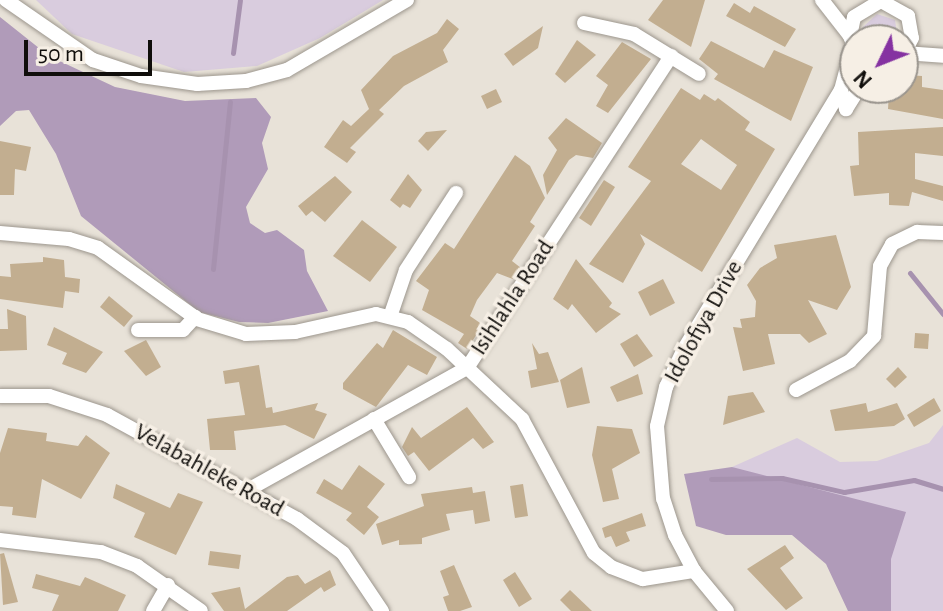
<!DOCTYPE html>
<style>
body{margin:0}
#map{position:relative;width:943px;height:611px;overflow:hidden;background:#e8e2d8;font-family:"Alegreya Sans",sans-serif}
div>[style]{position:absolute}
.green>*{inset:0;background:#d9ccde}
.forest>*{inset:0;background:#b09bb9}
.stream>*{height:5px;margin:-2.5px;padding:0 2.5px;transform-origin:2.5px;border-radius:2.5px;background:#a792af}
.building>*{inset:0;background:#c2ae90}
.roads{filter:drop-shadow(0 0 2px #9c968d) drop-shadow(0 0 2px #9c968d)}
.minor>*{height:14px;margin:-7px;padding:0 7px;transform-origin:7px;border-radius:7px;background:#fff}
span{translate:-50% -50%;white-space:nowrap;text-align:center;line-height:1.15;-webkit-text-stroke:7px #f6efe5;paint-order:stroke}
.street-label{font-size:24px;color:#100e0b}
.north{position:absolute;left:839px;top:24px;width:80px;height:80px;box-sizing:border-box;background:#f6efe5;border:2px solid #9a958e;border-radius:50%;rotate:227deg;font-size:22px;font-weight:700;line-height:32px;text-align:center;color:#100e0b}
.north::after{content:'';display:block;margin:auto;width:28px;height:36px;background:#8532a1;clip-path:polygon(50% 0,100% 100%,50% 72%,0 100%)}
.scale{position:absolute;left:24px;top:40px;width:128px;height:36px;box-sizing:border-box;border:4px solid #100e0b;border-top:0;padding-left:10px;font-size:24px;line-height:28px;white-space:nowrap;color:#100e0b;-webkit-text-stroke:6px #f6efe5;paint-order:stroke}
</style>
<div id="map">
<div class="green">
<div style="clip-path:polygon(36px 0,383px 0,320px 38px,257px 66px,184px 72px,72px 34px)"></div>
<div style="clip-path:polygon(877px 14px,895px 20px,898px 40px,864px 40px,863px 27px)"></div>
<div style="clip-path:polygon(943px 425px,943px 611px,891px 611px,891px 559px,732px 467px,797px 438px,840px 462px,877px 461px,929px 443px)"></div>
</div>
<div class="forest">
<div style="clip-path:polygon(0 17px,49px 56px,115px 87px,185px 101px,256px 98px,271px 117px,262px 143px,268px 169px,246px 207px,250px 223px,265px 233px,277px 230px,304px 250px,307px 271px,328px 311px,268px 323px,239px 322px,199px 312px,81px 216px,56px 154px,29px 110px,16px 111px,0 126px)"></div>
<div style="clip-path:polygon(732px 467px,906px 512px,891px 559px,891px 611px,848px 611px,826px 564px,792px 535px,726px 535px,696px 526px,684px 474px)"></div>
</div>
<div class="stream">
<div style="left:233px;top:53px;width:53px;rotate:-82.5deg"></div>
<div style="left:213px;top:269px;width:168px;rotate:-84.2deg"></div>
<div style="left:910px;top:273px;width:53px;rotate:51.2deg"></div>
<div style="left:711px;top:479px;width:71px;rotate:-0.8deg"></div>
<div style="left:782px;top:478px;width:64px;rotate:12.7deg"></div>
<div style="left:844px;top:492px;width:71px;rotate:-9.7deg"></div>
<div style="left:914px;top:480px;width:30px;rotate:17deg"></div>
</div>
<div class="building">
<div style="clip-path:polygon(663px 0,705px 0,691px 47px,648px 20px)"></div>
<div style="clip-path:polygon(734px 3px,750px 13px,754px 6px,796px 29px,785px 47px,726px 16px)"></div>
<div style="clip-path:polygon(447px 19px,459px 29px,443px 50px,448px 62px,404px 86px,379px 110px,384px 114px,350px 148px,356px 152px,347px 163px,324px 147px,343px 120px,351px 126px,369px 109px,361px 90px,393px 56px,437px 33px)"></div>
<div style="clip-path:polygon(543px 26px,538px 48px,513px 66px,504px 54px)"></div>
<div style="clip-path:polygon(577px 40px,596px 55px,565px 83px,555px 74px)"></div>
<div style="clip-path:polygon(711px 41px,764px 68px,774px 50px,813px 67px,791px 121px,714px 79px,718px 74px,699px 59px)"></div>
<div style="clip-path:polygon(622px 42px,651px 59px,608px 113px,596px 106px,608px 85px,596px 76px)"></div>
<div style="clip-path:polygon(906px 75px,922px 76px,922px 87px,943px 90px,943px 119px,888px 109px,889px 92px,904px 93px)"></div>
<div style="clip-path:polygon(evenodd,681px 88px,700px 100px,704px 94px,715px 101px,718px 98px,750px 122px,745px 130px,775px 149px,702px 272px,640px 234px,645px 244px,623px 283px,589px 264px,651px 181px,628px 167px,681px 88px,701px 139px,737px 165px,721px 190px,681px 164px,701px 139px)"></div>
<div style="clip-path:polygon(496px 89px,502px 102px,487px 109px,481px 96px)"></div>
<div style="clip-path:polygon(566px 118px,602px 143px,593px 158px,576px 155px,569px 160px,547px 195px,543px 175px,557px 150px,548px 138px)"></div>
<div style="clip-path:polygon(943px 127px,943px 156px,915px 153px,915px 179px,943px 186px,943px 201px,912px 192px,909px 206px,889px 205px,889px 193px,854px 196px,850px 166px,859px 165px,858px 132px)"></div>
<div style="clip-path:polygon(447px 130px,428px 151px,418px 141px,426px 132px)"></div>
<div style="clip-path:polygon(0 141px,31px 147px,26px 171px,15px 169px,14px 195px,0 195px)"></div>
<div style="clip-path:polygon(515px 155px,530px 166px,545px 198px,530px 222px,535px 226px,512px 261px,521px 268px,513px 279px,497px 273px,477px 300px,470px 316px,483px 325px,467px 349px,458px 343px,464px 334px,422px 310px,429px 290px,416px 281px,445px 243px,454px 249px)"></div>
<div style="clip-path:polygon(408px 174px,422px 190px,410px 208px,403px 204px,400px 208px,390px 200px)"></div>
<div style="clip-path:polygon(335px 176px,352px 192px,325px 222px,312px 211px,306px 216px,298px 206px)"></div>
<div style="clip-path:polygon(604px 180px,615px 187px,591px 226px,579px 218px)"></div>
<div style="clip-path:polygon(362px 220px,397px 247px,370px 282px,333px 256px)"></div>
<div style="clip-path:polygon(836px 235px,851px 287px,837px 310px,808px 300px,827px 334px,809px 343px,800px 334px,768px 334px,775px 364px,743px 371px,733px 327px,742px 328px,740px 319px,755px 317px,756px 301px,747px 285px,760px 268px,777px 258px,774px 245px)"></div>
<div style="clip-path:polygon(43px 257px,64px 260px,65px 277px,80px 279px,79px 293px,65px 291px,63px 308px,0 299px,0 276px,11px 277px,10px 264px,43px 262px)"></div>
<div style="clip-path:polygon(576px 259px,612px 303px,609px 307px,621px 314px,596px 333px,572px 304px,568px 310px,553px 299px)"></div>
<div style="clip-path:polygon(663px 279px,675px 303px,650px 316px,638px 292px)"></div>
<div style="clip-path:polygon(109px 296px,133px 316px,124px 327px,100px 307px)"></div>
<div style="clip-path:polygon(7px 309px,26px 316px,27px 350px,0 351px,0 329px,8px 329px)"></div>
<div style="clip-path:polygon(54px 327px,103px 352px,86px 373px,62px 364px,67px 353px,47px 345px)"></div>
<div style="clip-path:polygon(393px 330px,437px 357px,427px 375px,408px 365px,376px 407px,343px 389px,343px 383px,377px 343px,383px 348px)"></div>
<div style="clip-path:polygon(915px 333px,929px 334px,928px 349px,914px 348px)"></div>
<div style="clip-path:polygon(637px 334px,653px 356px,634px 367px,620px 344px)"></div>
<div style="clip-path:polygon(146px 340px,161px 367px,146px 376px,124px 351px)"></div>
<div style="clip-path:polygon(532px 343px,539px 354px,548px 352px,559px 382px,531px 388px,528px 371px,537px 369px)"></div>
<div style="clip-path:polygon(259px 365px,266px 408px,272px 407px,273px 413px,318px 403px,315px 410px,327px 414px,314px 439px,285px 425px,234px 431px,236px 450px,210px 450px,207px 419px,245px 415px,239px 382px,225px 384px,223px 371px)"></div>
<div style="clip-path:polygon(582px 367px,590px 403px,567px 408px,560px 380px)"></div>
<div style="clip-path:polygon(898px 367px,907px 377px,895px 388px,886px 379px)"></div>
<div style="clip-path:polygon(638px 374px,643px 394px,617px 402px,610px 387px)"></div>
<div style="clip-path:polygon(753px 392px,765px 412px,723px 425px,728px 396px)"></div>
<div style="clip-path:polygon(934px 398px,941px 411px,914px 427px,907px 415px)"></div>
<div style="clip-path:polygon(866px 403px,868px 412px,897px 403px,905px 419px,894px 426px,835px 431px,830px 410px)"></div>
<div style="clip-path:polygon(467px 407px,494px 442px,483px 449px,473px 438px,429px 471px,414px 452px,408px 456px,402px 447px,412px 427px,421px 438px)"></div>
<div style="clip-path:polygon(597px 426px,632px 429px,640px 453px,612px 469px,619px 499px,603px 502px,592px 455px)"></div>
<div style="clip-path:polygon(8px 428px,47px 433px,46px 441px,78px 446px,86px 435px,110px 453px,81px 499px,42px 479px,36px 518px,12px 515px,13px 507px,0 506px,0 453px)"></div>
<div style="clip-path:polygon(359px 465px,385px 484px,367px 507px,379px 517px,364px 535px,346px 520px,352px 513px,316px 493px,324px 479px,342px 490px)"></div>
<div style="clip-path:polygon(116px 484px,170px 508px,178px 493px,203px 502px,176px 555px,134px 537px,145px 513px,113px 498px)"></div>
<div style="clip-path:polygon(523px 484px,528px 516px,515px 518px,510px 486px)"></div>
<div style="clip-path:polygon(472px 487px,473px 493px,485px 491px,490px 521px,475px 524px,473px 510px,446px 514px,450px 530px,422px 538px,422px 544px,399px 545px,399px 540px,382px 545px,376px 524px,424px 506px,421px 494px)"></div>
<div style="clip-path:polygon(642px 513px,646px 526px,626px 532px,630px 541px,616px 547px,611px 536px,605px 538px,602px 528px)"></div>
<div style="clip-path:polygon(785px 545px,794px 558px,780px 568px,803px 598px,786px 610px,747px 569px)"></div>
<div style="clip-path:polygon(210px 551px,241px 555px,239px 569px,208px 565px)"></div>
<div style="clip-path:polygon(4px 553px,18px 602px,3px 605px,0 554px)"></div>
<div style="clip-path:polygon(454px 565px,472px 607px,460px 611px,448px 611px,443px 597px,449px 595px,440px 571px)"></div>
<div style="clip-path:polygon(330px 570px,336px 585px,324px 592px,321px 587px,287px 611px,224px 611px,211px 593px,240px 587px,245px 609px,287px 577px,298px 575px,305px 584px)"></div>
<div style="clip-path:polygon(515px 572px,532px 599px,519px 607px,503px 580px)"></div>
<div style="clip-path:polygon(36px 574px,80px 586px,85px 577px,126px 595px,118px 611px,52px 611px,59px 595px,32px 588px)"></div>
<div style="clip-path:polygon(570px 590px,592px 611px,571px 611px,560px 600px)"></div>
</div>
<div class="roads">
<div class="minor">
<div style="left:6px;top:0;width:106px;rotate:34.6deg"></div>
<div style="left:93px;top:60px;width:51px;rotate:18.4deg"></div>
<div style="left:141px;top:76px;width:57px;rotate:8.1deg"></div>
<div style="left:197px;top:84px;width:49px;rotate:-3.5deg"></div>
<div style="left:246px;top:81px;width:42px;rotate:-15deg"></div>
<div style="left:287px;top:70px;width:139px;rotate:-30.3deg"></div>
<div style="left:822px;top:0;width:46px;rotate:52.1deg"></div>
<div style="left:584px;top:23px;width:51px;rotate:12.4deg"></div>
<div style="left:634px;top:34px;width:76px;rotate:31.6deg"></div>
<div style="left:855px;top:49px;width:14px;rotate:-111deg"></div>
<div style="left:850px;top:36px;width:19px;rotate:-78deg"></div>
<div style="left:854px;top:17px;width:31px;rotate:-31deg"></div>
<div style="left:881px;top:1px;width:31px;rotate:29deg"></div>
<div style="left:908px;top:16px;width:22px;rotate:80deg"></div>
<div style="left:912px;top:38px;width:19px;rotate:118deg"></div>
<div style="left:904px;top:53px;width:39px;rotate:4deg"></div>
<div style="left:841px;top:90px;width:20px;rotate:75deg"></div>
<div style="left:846px;top:109px;width:25px;rotate:-58deg"></div>
<div style="left:0;top:233px;width:69px;rotate:5deg"></div>
<div style="left:69px;top:239px;width:30px;rotate:17deg"></div>
<div style="left:98px;top:248px;width:122px;rotate:35.6deg"></div>
<div style="left:197px;top:319px;width:51px;rotate:17deg"></div>
<div style="left:246px;top:334px;width:49px;rotate:-2.3deg"></div>
<div style="left:295px;top:332px;width:83px;rotate:-12.5deg"></div>
<div style="left:376px;top:314px;width:33px;rotate:14deg"></div>
<div style="left:408px;top:322px;width:47px;rotate:34.7deg"></div>
<div style="left:447px;top:349px;width:103px;rotate:43deg"></div>
<div style="left:522px;top:419px;width:152px;rotate:61.8deg"></div>
<div style="left:594px;top:553px;width:22px;rotate:39deg"></div>
<div style="left:611px;top:567px;width:34px;rotate:21deg"></div>
<div style="left:643px;top:579px;width:52px;rotate:-8.9deg"></div>
<div style="left:391px;top:314px;width:46px;rotate:-71.2deg"></div>
<div style="left:406px;top:270px;width:92px;rotate:-57deg"></div>
<div style="left:138px;top:330px;width:45px"></div>
<div style="left:183px;top:330px;width:18px;rotate:-47deg"></div>
<div style="left:796px;top:390px;width:61px;rotate:-28.2deg"></div>
<div style="left:850px;top:361px;width:35px;rotate:-46deg"></div>
<div style="left:874px;top:336px;width:70px;rotate:-85.1deg"></div>
<div style="left:880px;top:266px;width:25px;rotate:-61deg"></div>
<div style="left:892px;top:244px;width:28px;rotate:-26deg"></div>
<div style="left:917px;top:232px;width:26px;rotate:2deg"></div>
<div style="left:0;top:396px;width:49px"></div>
<div style="left:49px;top:396px;width:61px;rotate:18.1deg"></div>
<div style="left:107px;top:415px;width:217px;rotate:28.7deg"></div>
<div style="left:297px;top:519px;width:57px;rotate:36.5deg"></div>
<div style="left:343px;top:553px;width:70px;rotate:56.1deg"></div>
<div style="left:374px;top:419px;width:68px;rotate:58.9deg"></div>
<div style="left:246px;top:491px;width:253px;rotate:-29.1deg"></div>
<div style="left:467px;top:368px;width:373px;rotate:-56.8deg"></div>
<div style="left:0;top:540px;width:102px;rotate:6.8deg"></div>
<div style="left:101px;top:552px;width:39px;rotate:21deg"></div>
<div style="left:137px;top:566px;width:78px;rotate:35.1deg"></div>
<div style="left:153px;top:611px;width:30px;rotate:-60deg"></div>
<div style="left:727px;top:611px;width:52px;rotate:-129.5deg"></div>
<div style="left:694px;top:571px;width:41px;rotate:-117.8deg"></div>
<div style="left:675px;top:535px;width:38px;rotate:-108deg"></div>
<div style="left:663px;top:499px;width:73px;rotate:-94.7deg"></div>
<div style="left:657px;top:426px;width:40px;rotate:-77deg"></div>
<div style="left:666px;top:387px;width:42px;rotate:-64.7deg"></div>
<div style="left:684px;top:349px;width:303px;rotate:-58.8deg"></div>
<div style="left:841px;top:90px;width:47px;rotate:-75.1deg"></div>
</div>
</div>
<div class="street-label">
<span style="left:513px;top:298px;rotate:-57deg">Isihlahla Road</span>
<span style="left:704px;top:322px;rotate:-61deg">Idolofiya Drive</span>
<span style="left:209px;top:471px;rotate:29deg">Velabahleke Road</span>
</div>
<div class="north">N</div>
<div class="scale">50 m</div>
</div>
